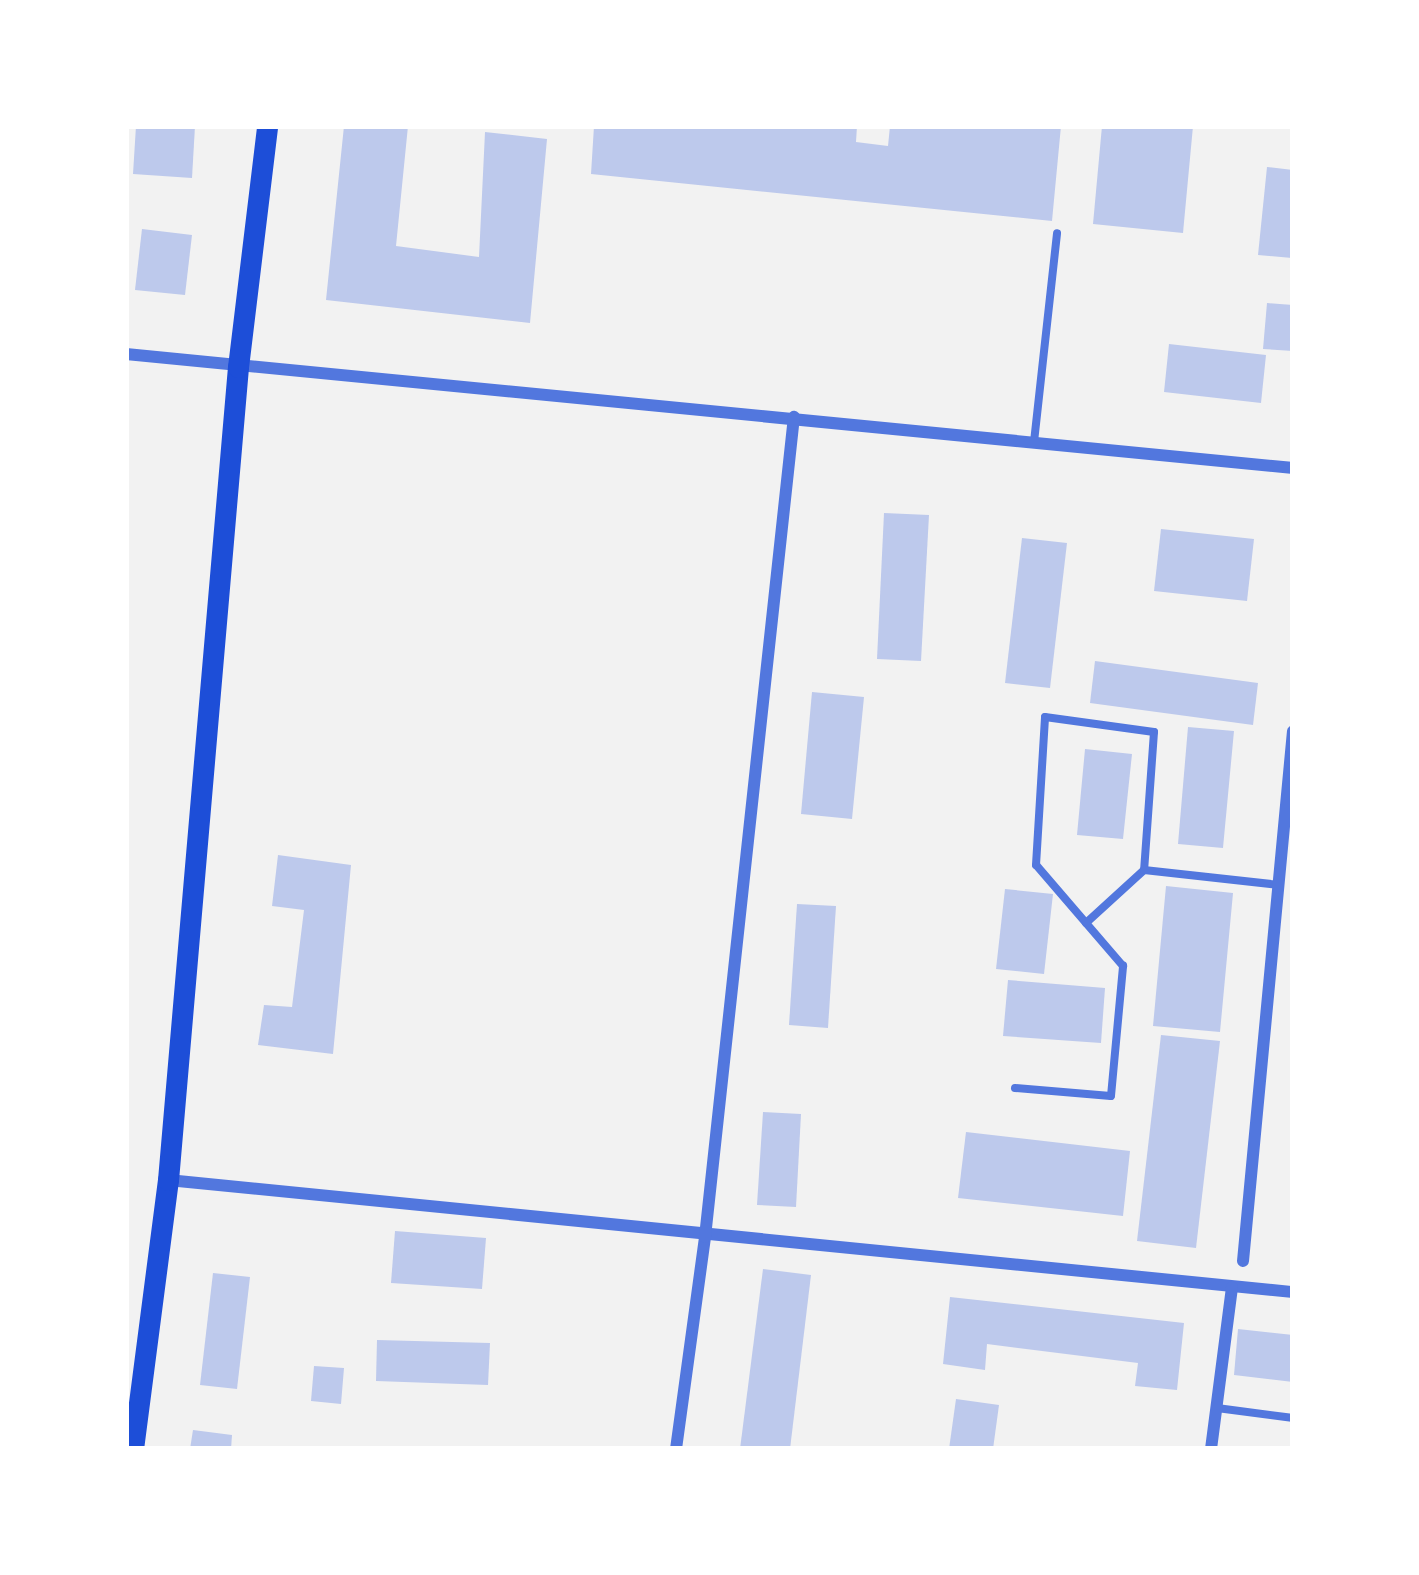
<!DOCTYPE html>
<style>
body{margin:0}
#map{position:relative;width:1419px;height:1575px;overflow:hidden;background:#f2f2f2;font-family:Helvetica,sans-serif}
div>[style]{position:absolute}
.building>*{inset:0;background:#bdc9ec}
.service>*{height:8px;margin:-4px;padding:0 4px;transform-origin:4px;border-radius:4px;background:#5277de}
.minor>*{height:12px;margin:-6px;padding:0 6px;transform-origin:6px;border-radius:6px;background:#5277de}
.secondary>*{height:21px;margin:-10.5px;padding:0 10.5px;transform-origin:10.5px;border-radius:10.5px;background:#1d4ed8}
span{translate:-50% -50%;white-space:nowrap;text-align:center;line-height:1.15;-webkit-text-stroke:12px #fff;paint-order:stroke}
.frame{position:absolute;inset:0;border:129px solid #fff;pointer-events:none}
</style>
<div id="map">
<div class="building">
<div style="clip-path:polygon(136px 126px,195px 126px,192px 178px,133px 174px)"></div>
<div style="clip-path:polygon(344px 126px,408px 126px,396px 246px,479px 257px,485px 132px,547px 139px,530px 323px,326px 300px)"></div>
<div style="clip-path:polygon(594px 126px,857px 126px,856px 142px,888px 146px,890px 126px,1061px 126px,1052px 221px,591px 174px)"></div>
<div style="clip-path:polygon(1102px 126px,1193px 126px,1183px 233px,1093px 224px)"></div>
<div style="clip-path:polygon(1267px 167px,1293px 170px,1292px 258px,1258px 255px)"></div>
<div style="clip-path:polygon(142px 229px,192px 235px,185px 295px,135px 290px)"></div>
<div style="clip-path:polygon(1267px 303px,1293px 305px,1293px 351px,1263px 349px)"></div>
<div style="clip-path:polygon(1169px 344px,1266px 355px,1261px 403px,1164px 392px)"></div>
<div style="clip-path:polygon(884px 513px,929px 515px,921px 661px,877px 659px)"></div>
<div style="clip-path:polygon(1161px 529px,1254px 539px,1247px 601px,1154px 591px)"></div>
<div style="clip-path:polygon(1022px 538px,1067px 543px,1050px 688px,1005px 683px)"></div>
<div style="clip-path:polygon(1095px 661px,1258px 683px,1253px 725px,1090px 703px)"></div>
<div style="clip-path:polygon(812px 692px,864px 697px,852px 819px,801px 814px)"></div>
<div style="clip-path:polygon(1188px 727px,1234px 731px,1223px 848px,1178px 844px)"></div>
<div style="clip-path:polygon(1085px 749px,1132px 754px,1123px 839px,1077px 835px)"></div>
<div style="clip-path:polygon(278px 855px,351px 865px,333px 1054px,258px 1045px,264px 1005px,292px 1007px,304px 910px,272px 906px)"></div>
<div style="clip-path:polygon(1166px 886px,1233px 893px,1220px 1032px,1153px 1026px)"></div>
<div style="clip-path:polygon(1005px 889px,1053px 894px,1044px 974px,996px 969px)"></div>
<div style="clip-path:polygon(797px 904px,836px 906px,828px 1028px,789px 1025px)"></div>
<div style="clip-path:polygon(1008px 980px,1105px 988px,1101px 1043px,1003px 1036px)"></div>
<div style="clip-path:polygon(1161px 1035px,1220px 1041px,1196px 1248px,1137px 1241px)"></div>
<div style="clip-path:polygon(763px 1112px,801px 1114px,796px 1207px,757px 1205px)"></div>
<div style="clip-path:polygon(966px 1132px,1130px 1151px,1123px 1216px,958px 1198px)"></div>
<div style="clip-path:polygon(395px 1231px,486px 1238px,482px 1289px,391px 1283px)"></div>
<div style="clip-path:polygon(763px 1269px,811px 1275px,790px 1449px,740px 1449px)"></div>
<div style="clip-path:polygon(213px 1273px,250px 1277px,237px 1389px,200px 1385px)"></div>
<div style="clip-path:polygon(950px 1297px,1184px 1323px,1177px 1390px,1135px 1386px,1138px 1363px,987px 1344px,985px 1370px,943px 1364px)"></div>
<div style="clip-path:polygon(1238px 1329px,1293px 1335px,1293px 1382px,1234px 1375px)"></div>
<div style="clip-path:polygon(377px 1340px,490px 1343px,488px 1385px,376px 1381px)"></div>
<div style="clip-path:polygon(314px 1366px,344px 1368px,341px 1404px,311px 1401px)"></div>
<div style="clip-path:polygon(956px 1399px,999px 1405px,993px 1449px,949px 1449px)"></div>
<div style="clip-path:polygon(193px 1430px,232px 1435px,231px 1449px,190px 1449px)"></div>
</div>
<div class="service">
<div style="left:1034px;top:442px;width:210px;rotate:-83.7deg"></div>
<div style="left:1086px;top:923px;width:79px;rotate:-42.4deg"></div>
<div style="left:1015px;top:1088px;width:96px;rotate:4.8deg"></div>
<div style="left:1111px;top:1096px;width:131px;rotate:-84.7deg"></div>
<div style="left:1123px;top:966px;width:133px;rotate:-130.7deg"></div>
<div style="left:1036px;top:865px;width:148px;rotate:-86.5deg"></div>
<div style="left:1045px;top:717px;width:110px;rotate:7.8deg"></div>
<div style="left:1154px;top:732px;width:138px;rotate:94.1deg"></div>
<div style="left:1144px;top:870px;width:136px;rotate:6.3deg"></div>
<div style="left:1217px;top:1408px;width:77px;rotate:7.5deg"></div>
</div>
<div class="minor">
<div style="left:126px;top:354px;width:1173px;rotate:5.58deg"></div>
<div style="left:168px;top:1180px;width:1131px;rotate:5.69deg"></div>
<div style="left:1243px;top:1261px;width:532px;rotate:-84.61deg"></div>
<div style="left:676px;top:1449px;width:214px;rotate:-82.2deg"></div>
<div style="left:705px;top:1237px;width:825px;rotate:-83.81deg"></div>
<div style="left:1211px;top:1449px;width:163px;rotate:-82.6deg"></div>
</div>
<div class="secondary">
<div style="left:133px;top:1449px;width:271px;rotate:-82.6deg"></div>
<div style="left:168px;top:1180px;width:816px;rotate:-85.08deg"></div>
<div style="left:238px;top:367px;width:243px;rotate:-83.1deg"></div>
</div>
<div class="frame"></div>
</div>
